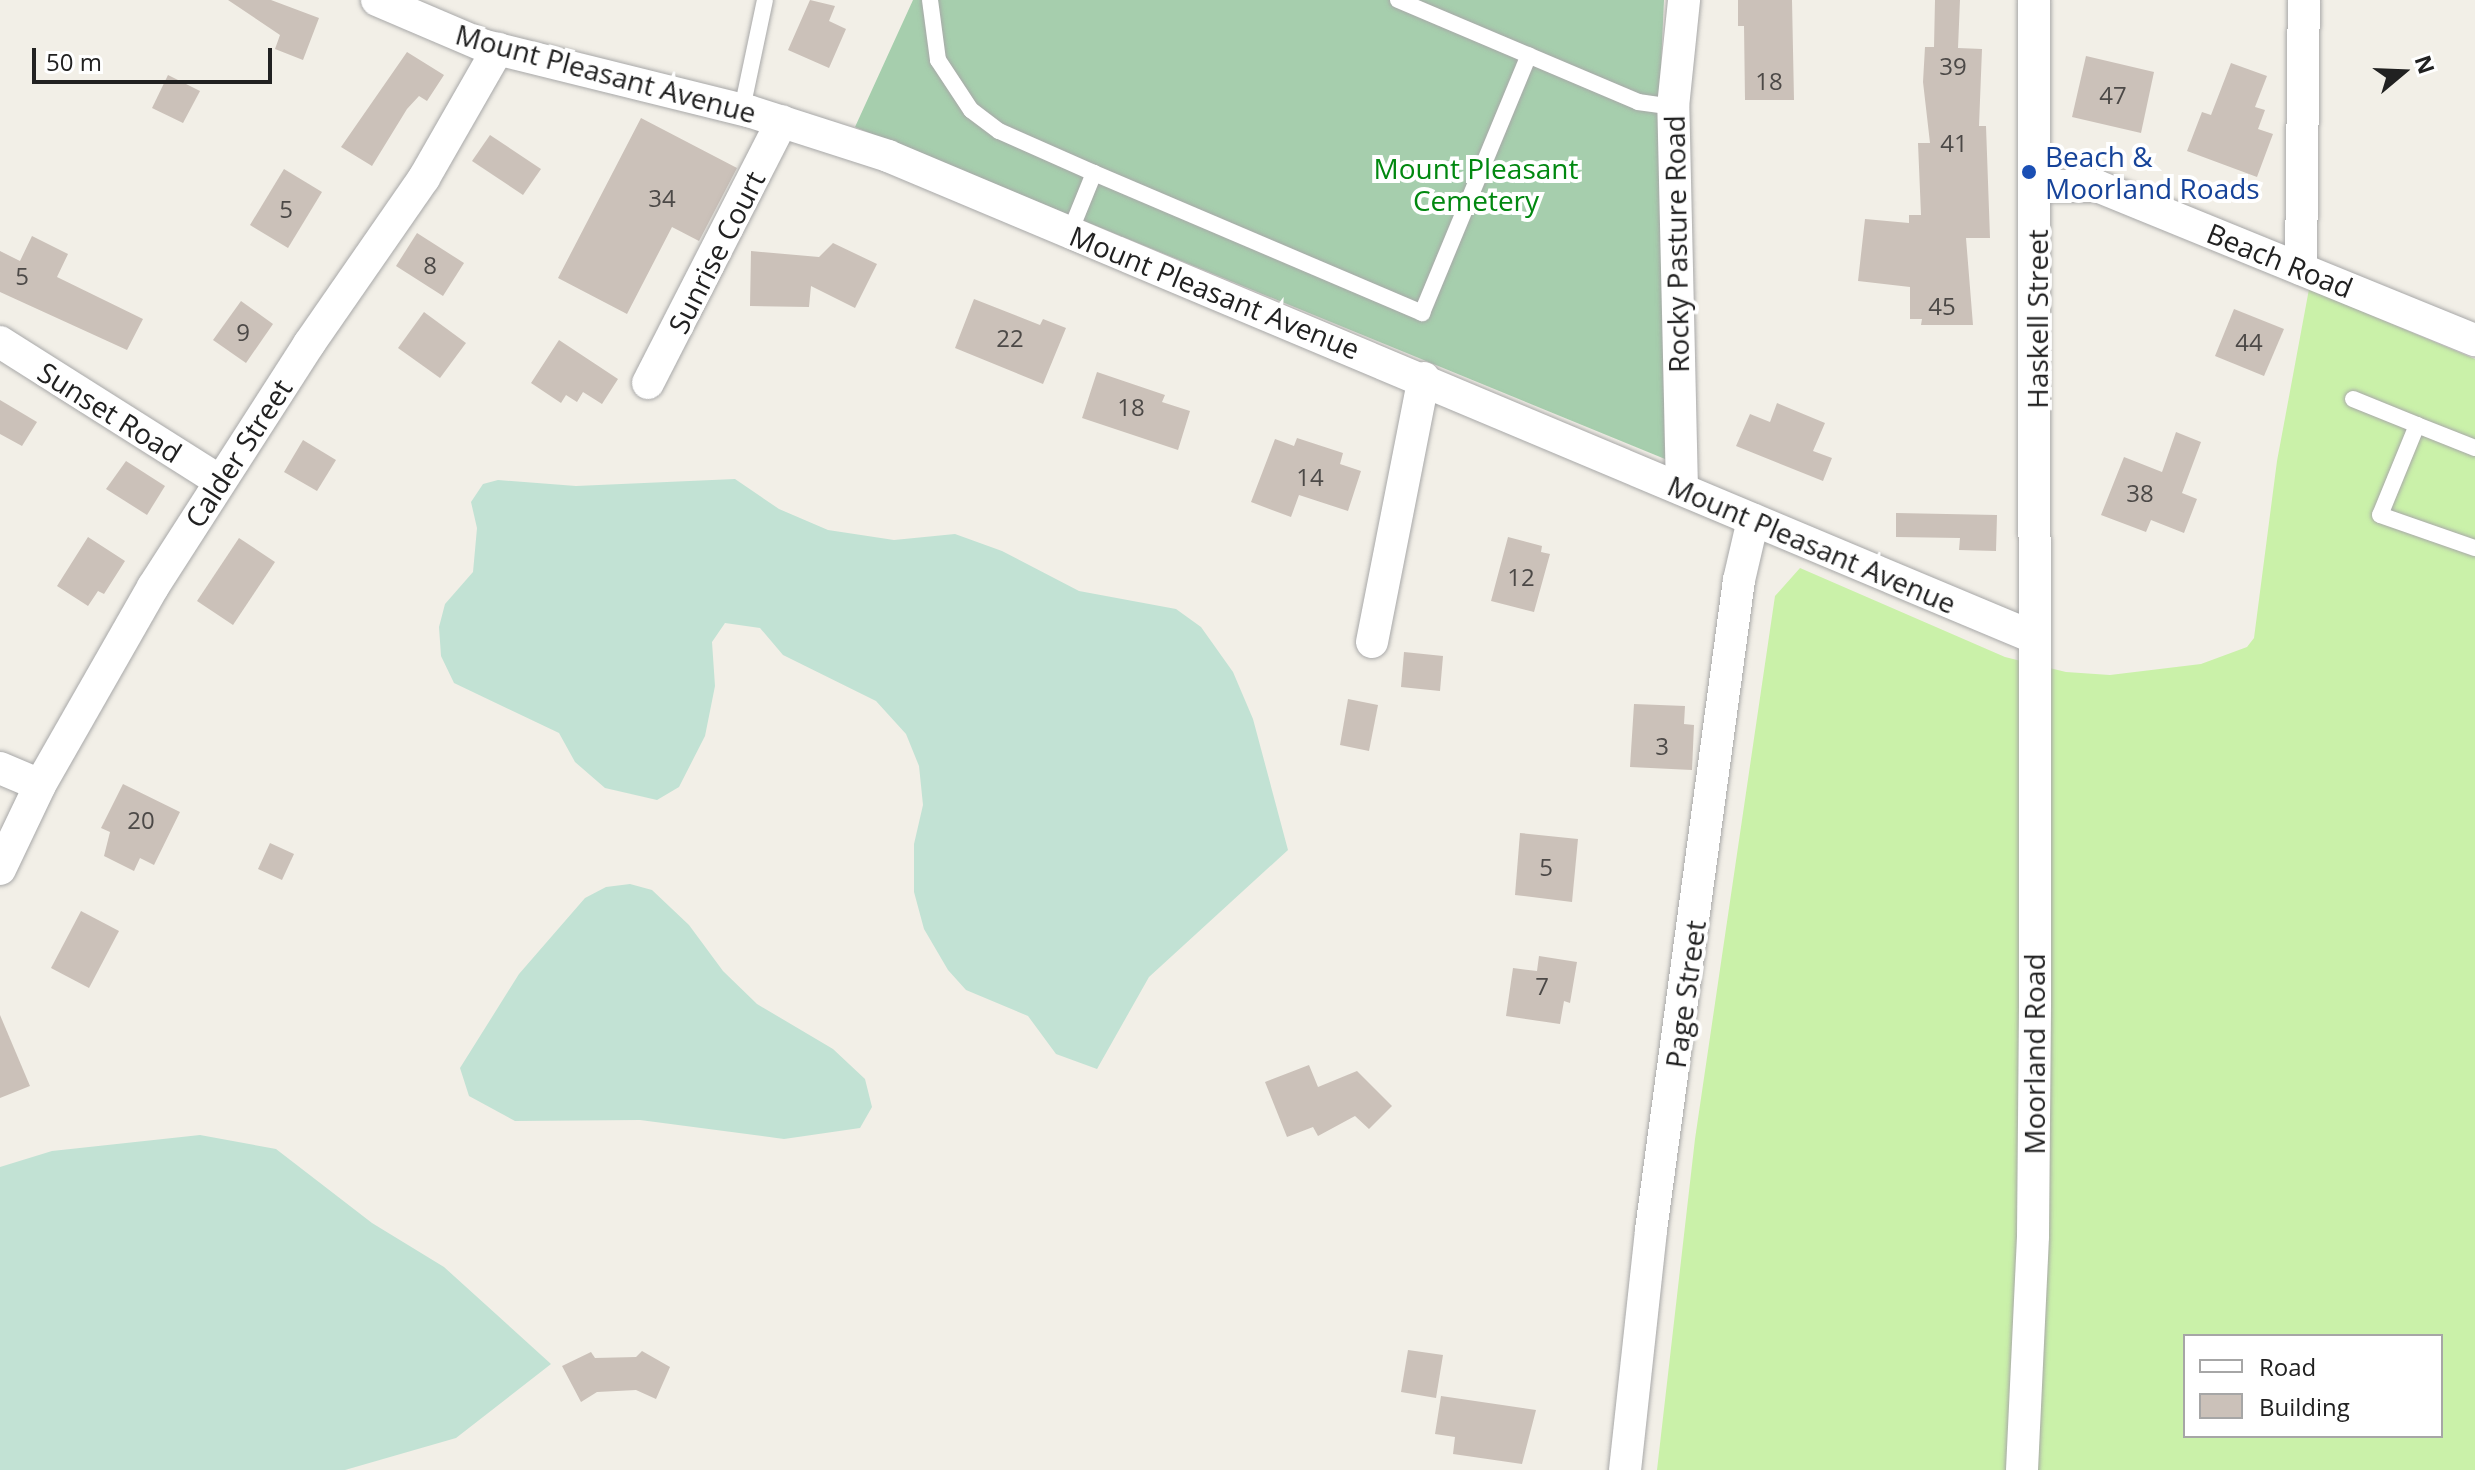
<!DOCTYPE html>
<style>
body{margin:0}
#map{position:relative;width:2475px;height:1470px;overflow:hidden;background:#f2efe7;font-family:"Open Sans",sans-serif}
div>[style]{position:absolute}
.grass>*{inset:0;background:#caf1a9}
.wetland>*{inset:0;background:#c2e2d4}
.cemetery>*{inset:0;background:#a6cead}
.building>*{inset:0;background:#cbc1b9}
.roads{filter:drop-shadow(0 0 2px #a8a8a8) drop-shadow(0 0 2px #a8a8a8)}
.service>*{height:16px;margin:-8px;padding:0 8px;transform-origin:8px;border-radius:8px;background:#fff}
.minor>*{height:32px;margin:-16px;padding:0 16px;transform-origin:16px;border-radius:16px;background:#fff}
.dots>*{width:22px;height:22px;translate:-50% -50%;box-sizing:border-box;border:4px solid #fff;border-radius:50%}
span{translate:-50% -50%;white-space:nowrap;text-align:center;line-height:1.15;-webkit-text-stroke:8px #fff;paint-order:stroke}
.number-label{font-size:24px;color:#4c4947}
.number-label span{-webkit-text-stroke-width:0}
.street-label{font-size:28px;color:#212121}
.transit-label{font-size:28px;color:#164399}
.left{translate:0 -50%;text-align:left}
.park-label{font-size:28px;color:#018810}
.legend{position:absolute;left:2183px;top:1334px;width:260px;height:104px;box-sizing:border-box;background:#fff;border:2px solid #a6a6a6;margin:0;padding:10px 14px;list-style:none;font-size:24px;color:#212121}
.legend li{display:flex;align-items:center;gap:16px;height:40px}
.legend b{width:40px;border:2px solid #a6a6a6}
.north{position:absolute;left:2363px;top:32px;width:80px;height:80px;-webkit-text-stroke:6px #fff;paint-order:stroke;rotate:71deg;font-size:22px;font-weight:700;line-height:32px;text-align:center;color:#212121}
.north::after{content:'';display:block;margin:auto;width:28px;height:36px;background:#212121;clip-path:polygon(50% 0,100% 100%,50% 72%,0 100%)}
.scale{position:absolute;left:32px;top:48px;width:240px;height:36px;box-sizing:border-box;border:4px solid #212121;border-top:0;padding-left:10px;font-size:24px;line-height:28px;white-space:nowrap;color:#212121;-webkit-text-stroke:6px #fff;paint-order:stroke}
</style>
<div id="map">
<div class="grass">
<div style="clip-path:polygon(evenodd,2309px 289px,2475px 359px,2475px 1470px,1657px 1470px,1695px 1139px,1775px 596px,1800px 568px,2005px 657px,2066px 672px,2110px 675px,2201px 664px,2247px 647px,2254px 638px,2277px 461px,2309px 289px,2185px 1336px,2441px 1336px,2441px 1436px,2185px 1436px,2185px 1336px)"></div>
</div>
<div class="wetland">
<div style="clip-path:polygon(735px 479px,779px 509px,828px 530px,894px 540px,955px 534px,1002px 551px,1079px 591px,1176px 609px,1201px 627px,1233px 672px,1253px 719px,1288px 850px,1149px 977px,1097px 1069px,1056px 1054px,1028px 1016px,966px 990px,948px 970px,924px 929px,914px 892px,914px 844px,923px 805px,919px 766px,906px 734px,876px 701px,783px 655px,760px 628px,725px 623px,712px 642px,715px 686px,705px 736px,679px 787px,657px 800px,605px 788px,575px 762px,559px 733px,454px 683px,441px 656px,439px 627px,445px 604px,473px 572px,477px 528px,471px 502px,483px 484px,498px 480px,576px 486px)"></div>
<div style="clip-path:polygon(630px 884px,652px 890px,689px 925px,723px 971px,757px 1004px,833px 1049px,865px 1079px,872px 1107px,860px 1128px,784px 1139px,640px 1120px,515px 1121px,469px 1096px,460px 1068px,519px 974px,585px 898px,606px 887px)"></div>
<div style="clip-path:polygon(200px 1135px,276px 1149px,372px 1223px,444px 1267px,551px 1364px,456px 1438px,345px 1470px,0 1470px,0 1167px,52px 1151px)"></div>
</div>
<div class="cemetery">
<div style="clip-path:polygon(913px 0,1664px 0,1659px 109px,1665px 459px,855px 127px)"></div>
</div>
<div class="building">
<div style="clip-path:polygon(228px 0,271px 0,319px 18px,303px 60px,275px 49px,280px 35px)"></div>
<div style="clip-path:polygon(810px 0,835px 6px,829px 21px,846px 29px,829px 68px,788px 50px)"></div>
<div style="clip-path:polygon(1738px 0,1792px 0,1794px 100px,1745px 100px,1744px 26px,1738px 26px)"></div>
<div style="clip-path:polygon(1935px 0,1960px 0,1958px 48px,1982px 49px,1979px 126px,1986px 126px,1990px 238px,1966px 238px,1973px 325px,1921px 325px,1922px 319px,1910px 319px,1910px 287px,1858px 281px,1865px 219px,1909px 223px,1909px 215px,1921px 215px,1918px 143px,1930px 143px,1923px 82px,1925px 47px,1934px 47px)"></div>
<div style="clip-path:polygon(407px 52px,444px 75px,427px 101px,419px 96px,407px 109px,372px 166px,341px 147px)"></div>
<div style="clip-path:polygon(2086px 56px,2154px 72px,2141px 133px,2072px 117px)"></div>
<div style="clip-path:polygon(2231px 63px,2267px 76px,2255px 107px,2265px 110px,2258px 129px,2273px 134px,2257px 177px,2187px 151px,2202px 112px,2211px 115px)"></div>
<div style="clip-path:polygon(168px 75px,200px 91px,183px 123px,152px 108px)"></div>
<div style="clip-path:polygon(641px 118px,737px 168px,699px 241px,672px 227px,627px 314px,558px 278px)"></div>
<div style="clip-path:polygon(490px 135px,541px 169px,523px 195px,472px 161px)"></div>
<div style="clip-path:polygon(284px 169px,322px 192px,288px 248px,250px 225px)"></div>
<div style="clip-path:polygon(417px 233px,464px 263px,443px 296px,396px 266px)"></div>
<div style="clip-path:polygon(32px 236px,68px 254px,57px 277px,143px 319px,127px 350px,0 292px,0 251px,20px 261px)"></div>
<div style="clip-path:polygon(833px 243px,877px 264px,855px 308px,811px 286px,809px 307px,750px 306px,751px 251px,819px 257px)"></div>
<div style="clip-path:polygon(974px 299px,1040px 325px,1043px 319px,1066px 328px,1043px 384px,955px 348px)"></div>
<div style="clip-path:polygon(241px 301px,273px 324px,246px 363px,213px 340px)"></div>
<div style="clip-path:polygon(2234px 309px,2284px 329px,2264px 376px,2215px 356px)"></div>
<div style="clip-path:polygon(424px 312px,466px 343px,440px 378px,398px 348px)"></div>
<div style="clip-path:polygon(559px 340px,618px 379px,602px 404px,583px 392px,577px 402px,566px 395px,561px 403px,531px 383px)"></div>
<div style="clip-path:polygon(1097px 372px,1165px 395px,1162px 402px,1190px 411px,1178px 450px,1082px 418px)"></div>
<div style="clip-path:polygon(0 400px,37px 422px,22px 446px,0 434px)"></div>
<div style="clip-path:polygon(1777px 403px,1825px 423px,1813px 451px,1832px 458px,1823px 481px,1736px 446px,1750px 414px,1770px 422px)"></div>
<div style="clip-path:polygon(2176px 432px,2201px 442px,2182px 493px,2197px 499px,2184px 533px,2151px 520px,2146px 532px,2101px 515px,2124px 457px,2162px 472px)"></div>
<div style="clip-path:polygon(1297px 438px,1343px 453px,1340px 464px,1361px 471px,1348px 511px,1299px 495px,1291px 517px,1251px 502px,1275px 439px,1294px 446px)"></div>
<div style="clip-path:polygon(303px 440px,336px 460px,317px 491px,284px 472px)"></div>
<div style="clip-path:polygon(126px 461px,165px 486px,147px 515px,106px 489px)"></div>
<div style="clip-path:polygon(1896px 513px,1997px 515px,1996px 551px,1959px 550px,1960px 538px,1896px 537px)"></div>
<div style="clip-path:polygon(88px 537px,125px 561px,104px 594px,98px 591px,88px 606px,57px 586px)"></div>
<div style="clip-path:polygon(1508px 537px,1542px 546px,1541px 552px,1550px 554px,1534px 612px,1491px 601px)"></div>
<div style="clip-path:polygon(239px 538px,275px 562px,233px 625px,197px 601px)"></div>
<div style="clip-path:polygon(1404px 652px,1443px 656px,1440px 691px,1401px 687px)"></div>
<div style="clip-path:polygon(1348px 699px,1378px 705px,1369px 751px,1340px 745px)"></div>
<div style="clip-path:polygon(1634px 704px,1685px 706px,1684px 724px,1694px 725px,1692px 770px,1630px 767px)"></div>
<div style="clip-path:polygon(123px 784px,180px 812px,154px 865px,140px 858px,134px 871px,104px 856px,110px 832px,101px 828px)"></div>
<div style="clip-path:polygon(1520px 833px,1578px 839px,1572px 902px,1515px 895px)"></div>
<div style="clip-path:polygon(270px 843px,294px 854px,282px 880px,258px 869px)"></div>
<div style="clip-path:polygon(81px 911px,119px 931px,89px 988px,51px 968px)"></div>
<div style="clip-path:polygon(1539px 956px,1577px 962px,1570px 1003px,1564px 1001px,1560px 1024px,1506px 1016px,1513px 968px,1537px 971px)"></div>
<div style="clip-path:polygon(0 1015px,30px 1086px,0 1098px)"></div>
<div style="clip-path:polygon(1309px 1065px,1318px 1087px,1357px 1071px,1392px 1106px,1369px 1129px,1355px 1116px,1318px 1136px,1313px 1127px,1287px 1137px,1265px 1082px)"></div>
<div style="clip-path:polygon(1408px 1350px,1443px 1355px,1436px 1398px,1401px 1392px)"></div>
<div style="clip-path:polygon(642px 1351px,670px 1367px,656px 1399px,636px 1390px,597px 1392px,581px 1402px,562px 1366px,591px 1352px,595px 1358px,636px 1357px)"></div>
<div style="clip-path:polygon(1441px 1396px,1536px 1410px,1522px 1464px,1453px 1454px,1455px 1437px,1435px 1434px)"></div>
</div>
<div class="roads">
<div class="service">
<div style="left:930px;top:0;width:61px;rotate:82.4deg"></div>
<div style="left:938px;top:60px;width:60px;rotate:56.6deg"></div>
<div style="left:971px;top:110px;width:35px;rotate:37deg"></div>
<div style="left:999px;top:131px;width:104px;rotate:23.9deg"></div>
<div style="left:1094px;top:173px;width:64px;rotate:112.1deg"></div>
<div style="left:1398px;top:0;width:261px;rotate:23deg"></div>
<div style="left:1638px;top:102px;width:35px;rotate:8deg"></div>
<div style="left:742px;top:109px;width:111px;rotate:-78.1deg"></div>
<div style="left:1094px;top:173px;width:357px;rotate:23.1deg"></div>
<div style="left:1422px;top:313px;width:279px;rotate:-67.5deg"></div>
<div style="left:2353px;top:399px;width:69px;rotate:22.1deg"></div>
<div style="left:2475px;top:448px;width:62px;rotate:-158.4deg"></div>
<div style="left:2417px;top:425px;width:97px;rotate:112.3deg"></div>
<div style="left:2380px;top:515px;width:101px;rotate:19.2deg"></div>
</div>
<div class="minor">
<div style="left:377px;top:0;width:117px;rotate:23.1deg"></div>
<div style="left:485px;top:46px;width:271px;rotate:13.9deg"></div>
<div style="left:748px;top:111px;width:147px;rotate:17.8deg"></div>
<div style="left:888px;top:156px;width:1244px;rotate:22.79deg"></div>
<div style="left:2037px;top:186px;width:60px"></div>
<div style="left:2097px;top:186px;width:408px;rotate:22.2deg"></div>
<div style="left:2301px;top:269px;width:269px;rotate:-89.4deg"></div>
<div style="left:0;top:342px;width:260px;rotate:32.3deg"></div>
<div style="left:648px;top:383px;width:294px;rotate:-62.9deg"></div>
<div style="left:1682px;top:489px;width:382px;rotate:-91.3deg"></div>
<div style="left:1673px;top:107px;width:108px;rotate:-84.1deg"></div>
<div style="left:1372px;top:642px;width:269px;rotate:-78.9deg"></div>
<div style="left:0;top:768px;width:43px;rotate:23deg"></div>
<div style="left:0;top:869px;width:93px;rotate:-64.5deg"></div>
<div style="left:40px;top:785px;width:228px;rotate:-60.3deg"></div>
<div style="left:153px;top:587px;width:289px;rotate:-57.3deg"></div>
<div style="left:309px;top:344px;width:202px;rotate:-55.3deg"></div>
<div style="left:424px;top:178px;width:149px;rotate:-60.2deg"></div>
<div style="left:1625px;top:1470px;width:241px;rotate:-83.8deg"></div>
<div style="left:1651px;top:1230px;width:656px;rotate:-82.29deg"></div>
<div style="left:1739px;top:580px;width:62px;rotate:-76.9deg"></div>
<div style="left:2022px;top:1470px;width:234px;rotate:-87.3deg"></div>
<div style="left:2033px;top:1236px;width:234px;rotate:-89.5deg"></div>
<div style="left:2035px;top:1002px;width:1002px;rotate:-90.06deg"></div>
</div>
</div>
<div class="dots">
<div style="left:2029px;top:172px;background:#1a4fb4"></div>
</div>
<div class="number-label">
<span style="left:1953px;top:66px">39</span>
<span style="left:1769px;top:81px">18</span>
<span style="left:2113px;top:95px">47</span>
<span style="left:1954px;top:143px">41</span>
<span style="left:662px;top:198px">34</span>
<span style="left:286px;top:209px">5</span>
<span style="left:430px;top:265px">8</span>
<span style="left:22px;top:276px">5</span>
<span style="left:1942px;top:306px">45</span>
<span style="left:243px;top:332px">9</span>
<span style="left:1010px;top:338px">22</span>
<span style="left:2249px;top:342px">44</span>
<span style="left:1131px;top:407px">18</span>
<span style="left:1310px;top:477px">14</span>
<span style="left:2140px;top:493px">38</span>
<span style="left:1521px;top:577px">12</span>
<span style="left:1662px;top:746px">3</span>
<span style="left:141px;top:820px">20</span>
<span style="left:1546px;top:867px">5</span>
<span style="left:1542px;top:986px">7</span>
</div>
<div class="street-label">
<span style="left:606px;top:73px;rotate:15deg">Mount Pleasant Avenue</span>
<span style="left:1676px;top:244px;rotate:-91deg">Rocky Pasture Road</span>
<span style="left:716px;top:252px;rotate:-63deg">Sunrise Court</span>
<span style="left:2280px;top:260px;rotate:22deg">Beach Road</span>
<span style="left:1215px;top:292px;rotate:22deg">Mount Pleasant Avenue</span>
<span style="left:2037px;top:319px;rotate:-90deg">Haskell Street</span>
<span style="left:110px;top:412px;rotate:32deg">Sunset Road</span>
<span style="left:238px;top:453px;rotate:-57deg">Calder Street</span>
<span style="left:1812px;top:544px;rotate:23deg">Mount Pleasant Avenue</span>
<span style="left:1685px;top:994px;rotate:-82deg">Page Street</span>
<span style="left:2034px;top:1054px;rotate:-90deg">Moorland Road</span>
</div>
<div class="transit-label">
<span class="left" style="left:2045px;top:172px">Beach &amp;<br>Moorland Roads</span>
</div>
<div class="park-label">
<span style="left:1476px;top:184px">Mount Pleasant<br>Cemetery</span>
</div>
<ul class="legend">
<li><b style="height:10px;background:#fff"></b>Road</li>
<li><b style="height:22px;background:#cbc1b9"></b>Building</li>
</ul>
<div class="north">N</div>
<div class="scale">50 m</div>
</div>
